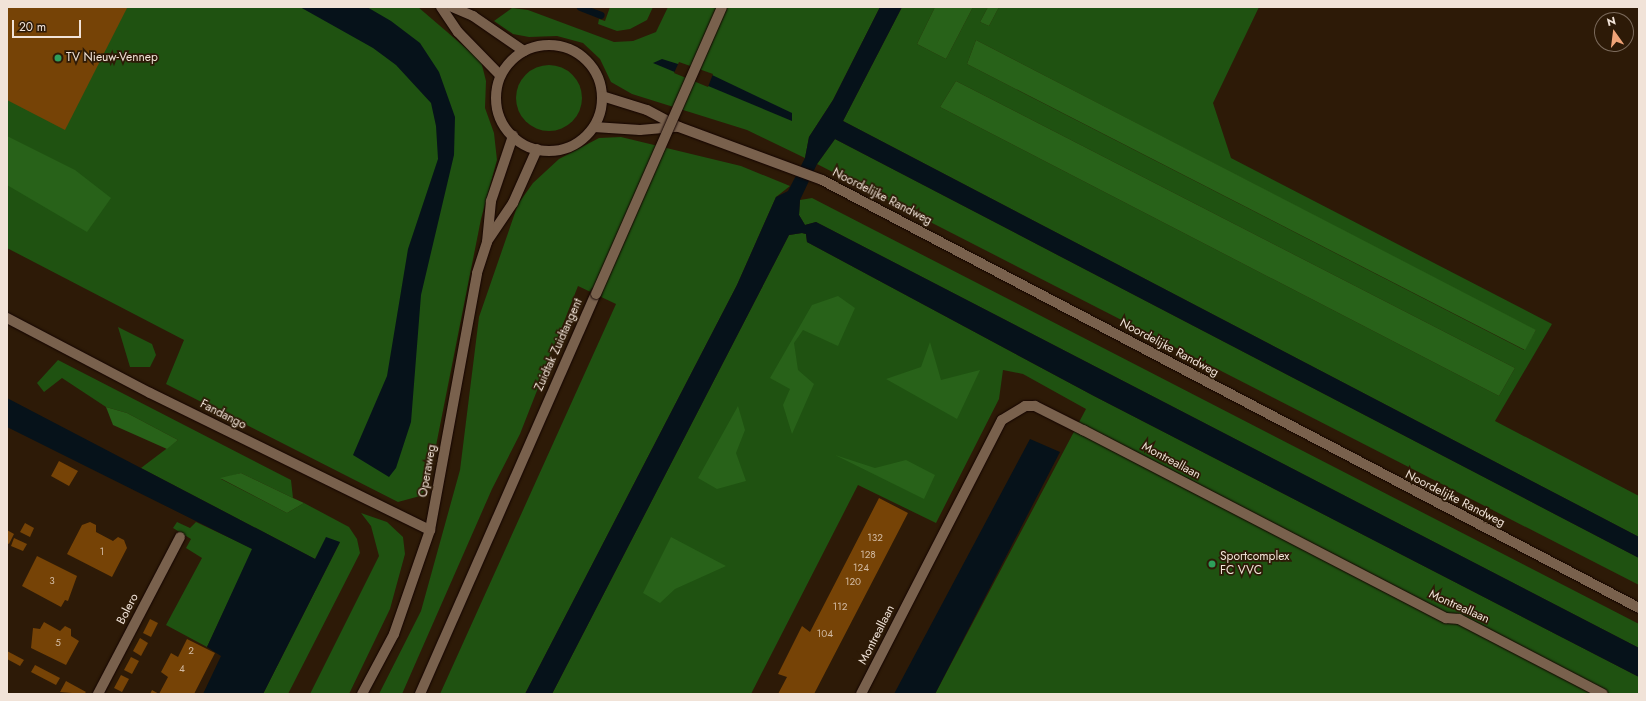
<!DOCTYPE html>
<style>
body{margin:0}
#map{position:relative;width:1646px;height:701px;overflow:hidden;background:#2d1a07;font-family:Jost,sans-serif}
div>[style]{position:absolute}
.green>*{inset:0;background:#1f5211}
.round{border-radius:50%}
.forest>*{inset:0;background:#286219}
.water>*{inset:0;background:#06121a}
.pier>*{inset:0;background:#2d1a07}
.stream>*{height:7px;margin:-3.5px;padding:0 3.5px;transform-origin:3.5px;border-radius:3.5px;background:#06121a}
.building>*{inset:0;background:#764306}
.roads{filter:drop-shadow(0 0 1px #140400) drop-shadow(0 0 1px #140400)}
.lane>*{height:10px;margin:-5px;padding:0 5px;transform-origin:5px;border-radius:5px;background:#79614d}
.street>*{height:10px;margin:-5px;padding:0 5px;transform-origin:5px;border-radius:5px;background:#79614d}
.secondary>*{height:10px;margin:-5px;padding:0 5px;transform-origin:5px;border-radius:5px;background:#79614d}
.secondary>.ring{margin:-5px;padding:0;box-sizing:content-box;background:none;border:10px solid #79614d;border-radius:50%}
.bridges{filter:drop-shadow(0 0 1px #140400) drop-shadow(0 0 1px #140400)}
.lane-bridge>*{height:10px;margin:-5px;padding:0 5px;transform-origin:5px;border-radius:5px;background:#79614d}
.dots>*{width:11px;height:11px;translate:-50% -50%;box-sizing:border-box;border:2px solid #2d1a07;border-radius:50%}
span{translate:-50% -50%;white-space:nowrap;text-align:center;line-height:1.15;-webkit-text-stroke:3.5px #2d1a07;paint-order:stroke}
.number-label{font-size:10px;color:#d2bba4}
.number-label span{-webkit-text-stroke-width:0}
.poi-label{font-size:12px;color:#f1e3d8}
.left{translate:0 -50%;text-align:left}
.street-label{font-size:12px;color:#f1e3d8}
.frame{position:absolute;inset:0;border:8px solid #f1e3d8;pointer-events:none}
.north{position:absolute;left:1594px;top:12px;width:40px;height:40px;box-sizing:border-box;background:#2d1a07;border:1px solid #7b6a5b;border-radius:50%;rotate:346deg;font-size:11px;font-weight:700;line-height:16px;text-align:center;color:#f1e3d8}
.north::after{content:'';display:block;margin:auto;width:14px;height:18px;background:#efa377;clip-path:polygon(50% 0,100% 100%,50% 72%,0 100%)}
.scale{position:absolute;left:12px;top:20px;width:69px;height:18px;box-sizing:border-box;border:2px solid #f1e3d8;border-top:0;padding-left:5px;font-size:12px;line-height:14px;white-space:nowrap;color:#f1e3d8;-webkit-text-stroke:3px #2d1a07;paint-order:stroke}
</style>
<div id="map">
<div class="green">
<div style="clip-path:polygon(7px 7px,418px 7px,481px 61px,486px 81px,485px 108px,494px 133px,497px 160px,481px 219px,428px 486px,420px 496px,398px 502px,166px 384px,184px 340px,7px 248px)"></div>
<div style="clip-path:polygon(610px 7px,653px 7px,647px 20px,630px 29px,617px 31px,598px 24px,599px 19px,605px 21px)"></div>
<div style="clip-path:polygon(668px 7px,880px 7px,833px 100px,809px 137px,805px 158px,747px 130px,632px 94px,611px 82px,600px 59px,583px 43px,557px 36px,529px 37px,513px 34px,494px 21px,512px 8px,528px 10px,614px 42px,633px 41px,656px 32px)"></div>
<div style="clip-path:polygon(evenodd,902px 7px,935px 7px,917px 44px,946px 59px,973px 7px,988px 7px,980px 22px,989px 26px,999px 7px,1259px 7px,1213px 103px,1231px 158px,1552px 324px,1495px 421px,1639px 496px,1639px 537px,843px 121px,902px 7px,976px 40px,1535px 330px,1536px 330px,1524px 350px,967px 64px,976px 40px,902px 7px,956px 81px,1515px 368px,1499px 396px,940px 107px,956px 81px)"></div>
<div class="round" style="left:516px;top:65px;width:66px;height:66px"></div>
<div style="clip-path:polygon(621px 137px,741px 166px,790px 186px,776px 197px,737px 285px,525px 694px,440px 694px,616px 304px,578px 286px,520px 434px,492px 489px,402px 694px,379px 694px,421px 611px,460px 470px,479px 317px,518px 204px,533px 183px,559px 159px,599px 138px)"></div>
<div style="clip-path:polygon(835px 139px,1639px 558px,1639px 585px,817px 164px)"></div>
<div style="clip-path:polygon(812px 198px,1639px 624px,1639px 648px,816px 222px,805px 225px,799px 215px,800px 200px)"></div>
<div style="clip-path:polygon(802px 233px,806px 234px,807px 242px,1094px 396px,1639px 677px,1639px 694px,935px 694px,1086px 409px,1023px 374px,1003px 370px,999px 399px,936px 523px,858px 485px,751px 694px,552px 694px,789px 235px)"></div>
<div style="clip-path:polygon(118px 327px,152px 344px,156px 355px,150px 367px,130px 367px)"></div>
<div style="clip-path:polygon(58px 360px,291px 480px,293px 498px,241px 473px,221px 479px,287px 513px,304px 503px,349px 527px,357px 539px,360px 553px,288px 694px,263px 694px,340px 542px,315px 559px,141px 468px,178px 440px,127px 413px,106px 407px,62px 378px,44px 392px,37px 383px)"></div>
<div style="clip-path:polygon(361px 513px,387px 522px,403px 537px,405px 554px,390px 609px,349px 694px,310px 694px,379px 556px,371px 526px)"></div>
<div style="clip-path:polygon(177px 522px,190px 528px,196px 522px,253px 549px,207px 647px,166px 625px,202px 558px,186px 548px,191px 539px,173px 528px)"></div>
</div>
<div class="forest">
<div style="clip-path:polygon(935px 7px,973px 7px,946px 59px,917px 44px)"></div>
<div style="clip-path:polygon(988px 7px,999px 7px,989px 26px,980px 22px)"></div>
<div style="clip-path:polygon(976px 40px,1355px 236px,1536px 330px,1525px 350px,967px 64px)"></div>
<div style="clip-path:polygon(956px 81px,1217px 215px,1515px 368px,1499px 396px,940px 107px)"></div>
<div style="clip-path:polygon(7px 136px,75px 170px,111px 198px,87px 232px,7px 185px)"></div>
<div style="clip-path:polygon(838px 296px,855px 308px,838px 346px,803px 330px,794px 343px,798px 370px,814px 384px,792px 434px,783px 405px,790px 389px,770px 378px,812px 305px)"></div>
<div style="clip-path:polygon(930px 342px,941px 380px,980px 370px,957px 419px,886px 379px,921px 367px)"></div>
<div style="clip-path:polygon(738px 406px,745px 430px,736px 453px,746px 481px,717px 489px,698px 478px)"></div>
<div style="clip-path:polygon(106px 407px,127px 413px,178px 440px,167px 449px,113px 425px)"></div>
<div style="clip-path:polygon(835px 455px,875px 468px,906px 460px,935px 475px,924px 499px)"></div>
<div style="clip-path:polygon(241px 473px,293px 498px,304px 503px,287px 513px,220px 478px)"></div>
<div style="clip-path:polygon(671px 537px,726px 566px,675px 589px,660px 603px,643px 593px)"></div>
</div>
<div class="water">
<div style="clip-path:polygon(300px 7px,367px 7px,391px 21px,420px 43px,439px 72px,455px 117px,454px 155px,421px 295px,411px 422px,396px 468px,389px 477px,353px 455px,387px 376px,408px 249px,438px 159px,436px 126px,431px 103px,396px 65px,373px 48px)"></div>
<div style="clip-path:polygon(880px 7px,902px 7px,843px 121px,1639px 537px,1639px 558px,835px 139px,817px 164px,800px 200px,799px 215px,805px 225px,816px 222px,1639px 648px,1639px 677px,1094px 396px,807px 242px,806px 234px,802px 233px,789px 235px,552px 694px,525px 694px,737px 285px,776px 197px,788px 191px,805px 158px,809px 137px,833px 100px)"></div>
<div style="clip-path:polygon(662px 59px,710px 74px,792px 113px,792px 121px,653px 63px)"></div>
<div style="clip-path:polygon(7px 398px,315px 559px,326px 537px,340px 542px,263px 694px,203px 694px,221px 656px,207px 647px,252px 549px,7px 427px)"></div>
<div style="clip-path:polygon(1030px 439px,1060px 452px,935px 694px,894px 694px)"></div>
</div>
<div class="pier">
<div style="clip-path:polygon(679px 62px,713px 74px,708px 87px,674px 73px)"></div>
</div>
<div class="stream">
<div style="left:580px;top:7px;width:22px;rotate:21deg"></div>
</div>
<div class="building">
<div style="clip-path:polygon(7px 7px,127px 8px,65px 130px,7px 100px)"></div>
<div style="clip-path:polygon(59px 461px,78px 471px,69px 486px,51px 476px)"></div>
<div style="clip-path:polygon(879px 498px,908px 513px,814px 694px,778px 694px,787px 677px,778px 674px,802px 626px,810px 632px)"></div>
<div style="clip-path:polygon(90px 522px,96px 525px,96px 532px,113px 541px,118px 537px,124px 540px,127px 548px,112px 577px,67px 554px,82px 525px)"></div>
<div style="clip-path:polygon(25px 523px,34px 528px,30px 537px,20px 532px)"></div>
<div style="clip-path:polygon(7px 530px,14px 534px,9px 544px,7px 543px)"></div>
<div style="clip-path:polygon(14px 538px,27px 544px,23px 551px,11px 546px)"></div>
<div style="clip-path:polygon(37px 556px,77px 576px,68px 601px,65px 600px,61px 607px,22px 586px)"></div>
<div style="clip-path:polygon(150px 619px,158px 623px,151px 637px,143px 633px)"></div>
<div style="clip-path:polygon(44px 622px,60px 631px,65px 626px,71px 629px,71px 636px,79px 641px,66px 665px,31px 648px,33px 628px,40px 629px)"></div>
<div style="clip-path:polygon(140px 638px,148px 643px,141px 656px,133px 651px)"></div>
<div style="clip-path:polygon(187px 639px,215px 653px,194px 694px,150px 694px,152px 690px,159px 694px,168px 677px,161px 672px,171px 653px,178px 657px)"></div>
<div style="clip-path:polygon(7px 651px,24px 660px,20px 666px,7px 659px)"></div>
<div style="clip-path:polygon(131px 657px,139px 661px,132px 674px,124px 670px)"></div>
<div style="clip-path:polygon(35px 665px,60px 678px,56px 685px,31px 672px)"></div>
<div style="clip-path:polygon(121px 675px,129px 679px,122px 692px,114px 688px)"></div>
<div style="clip-path:polygon(66px 681px,86px 692px,84px 694px,60px 692px)"></div>
</div>
<div class="roads">
<div class="lane">
<div style="left:420px;top:694px;width:437px;rotate:-66.3deg"></div>
</div>
<div class="street">
<div style="left:7px;top:318px;width:161px;rotate:27.7deg"></div>
<div style="left:150px;top:393px;width:312px;rotate:26.1deg"></div>
<div style="left:98px;top:694px;width:177px;rotate:-62.4deg"></div>
<div style="left:861px;top:694px;width:308px;rotate:-62.8deg"></div>
<div style="left:1002px;top:420px;width:27px;rotate:-31deg"></div>
<div style="left:1025px;top:406px;width:10px"></div>
<div style="left:1035px;top:406px;width:54px;rotate:26.6deg"></div>
<div style="left:1083px;top:430px;width:409px;rotate:27.4deg"></div>
<div style="left:1446px;top:618px;width:13px;rotate:4deg"></div>
<div style="left:1459px;top:619px;width:162px;rotate:27.5deg"></div>
</div>
<div class="secondary">
<div style="left:441px;top:7px;width:30px;rotate:56deg"></div>
<div style="left:458px;top:32px;width:60px;rotate:45.7deg"></div>
<div style="left:452px;top:7px;width:23px;rotate:23deg"></div>
<div style="left:473px;top:16px;width:62px;rotate:34.5deg"></div>
<div class="ring" style="left:496px;top:45px;width:96px;height:96px"></div>
<div style="left:602px;top:96px;width:47px;rotate:17.3deg"></div>
<div style="left:647px;top:110px;width:36px;rotate:28deg"></div>
<div style="left:679px;top:127px;width:153px;rotate:20.3deg"></div>
<div style="left:822px;top:180px;width:922px;rotate:27.65deg"></div>
<div style="left:594px;top:127px;width:46px;rotate:3.7deg"></div>
<div style="left:640px;top:130px;width:37px;rotate:-5deg"></div>
<div style="left:488px;top:240px;width:45px;rotate:-56deg"></div>
<div style="left:513px;top:203px;width:59px;rotate:-66deg"></div>
<div style="left:362px;top:694px;width:68px;rotate:-61.9deg"></div>
<div style="left:394px;top:634px;width:110px;rotate:-70.9deg"></div>
<div style="left:430px;top:530px;width:261px;rotate:-79.6deg"></div>
<div style="left:477px;top:273px;width:33px;rotate:-72deg"></div>
<div style="left:487px;top:242px;width:41px;rotate:-84.4deg"></div>
<div style="left:491px;top:201px;width:69px;rotate:-71.3deg"></div>
</div>
</div>
<div class="bridges">
<div class="lane-bridge">
<div style="left:596px;top:294px;width:313px;rotate:-66.3deg"></div>
</div>
</div>
<div class="dots">
<div style="left:58px;top:58px;background:#2e9e5b"></div>
<div style="left:1212px;top:564px;background:#2e9e5b"></div>
</div>
<div class="number-label">
<span style="left:875px;top:538px">132</span>
<span style="left:102px;top:552px">1</span>
<span style="left:868px;top:555px">128</span>
<span style="left:861px;top:568px">124</span>
<span style="left:52px;top:581px">3</span>
<span style="left:853px;top:582px">120</span>
<span style="left:840px;top:607px">112</span>
<span style="left:825px;top:634px">104</span>
<span style="left:58px;top:643px">5</span>
<span style="left:191px;top:651px">2</span>
<span style="left:182px;top:669px">4</span>
</div>
<div class="poi-label">
<span class="left" style="left:66px;top:58px">TV Nieuw-Vennep</span>
<span class="left" style="left:1220px;top:564px">Sportcomplex<br>FC VVC</span>
</div>
<div class="street-label">
<span style="left:882px;top:197px;rotate:27deg">Noordelijke Randweg</span>
<span style="left:559px;top:345px;rotate:-66deg">Zuidtak Zuidtangent</span>
<span style="left:1169px;top:348px;rotate:28deg">Noordelijke Randweg</span>
<span style="left:223px;top:415px;rotate:27deg">Fandango</span>
<span style="left:1171px;top:461px;rotate:28deg">Montreallaan</span>
<span style="left:428px;top:471px;rotate:-80deg">Operaweg</span>
<span style="left:1455px;top:499px;rotate:27deg">Noordelijke Randweg</span>
<span style="left:1459px;top:607px;rotate:24deg">Montreallaan</span>
<span style="left:128px;top:609px;rotate:-63deg">Bolero</span>
<span style="left:877px;top:635px;rotate:-63deg">Montreallaan</span>
</div>
<div class="frame"></div>
<div class="north">N</div>
<div class="scale">20 m</div>
</div>
